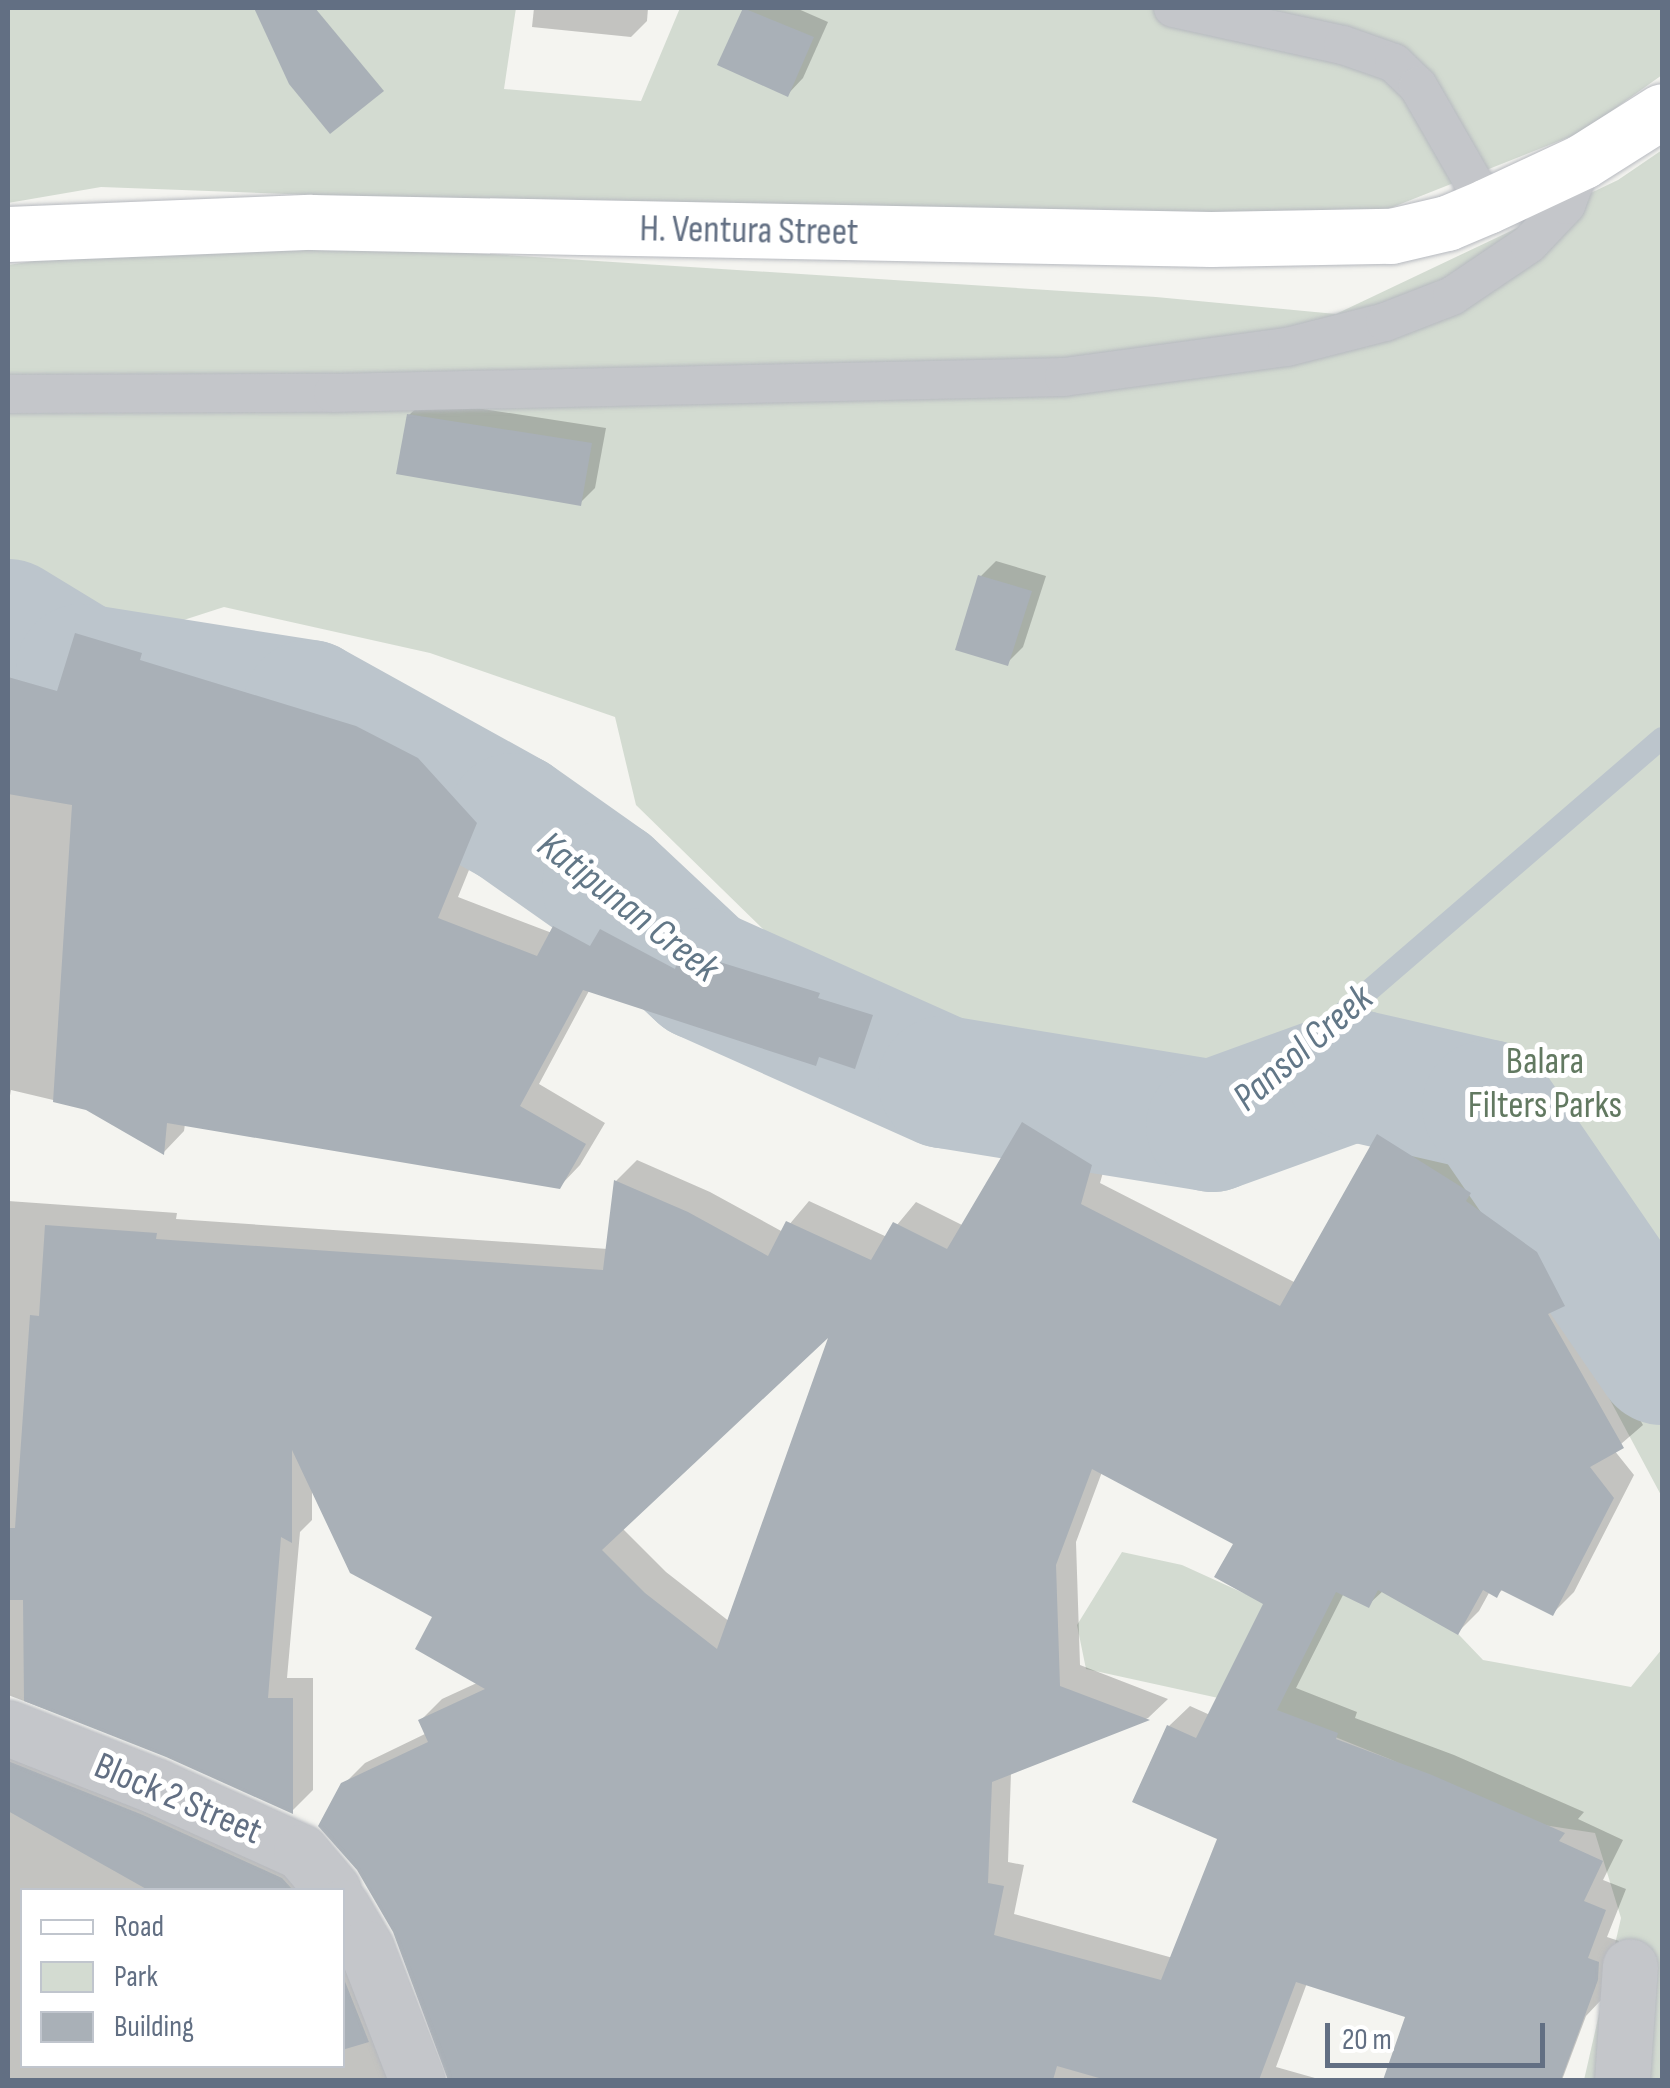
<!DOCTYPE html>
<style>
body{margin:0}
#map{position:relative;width:1670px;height:2088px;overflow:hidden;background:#f4f4f0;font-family:"Sofia Sans Condensed",sans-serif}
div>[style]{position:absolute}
.green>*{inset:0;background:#d3dbd1}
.shadow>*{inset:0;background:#0003}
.stream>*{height:22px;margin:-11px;padding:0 11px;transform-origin:11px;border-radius:11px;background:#bcc5cc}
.river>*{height:132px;margin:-66px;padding:0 66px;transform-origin:66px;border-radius:66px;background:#bcc5cc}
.building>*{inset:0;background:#a9b0b7}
.roads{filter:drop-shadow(0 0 2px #b6b9bf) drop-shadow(0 0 2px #b6b9bf)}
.lane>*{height:38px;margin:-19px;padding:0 19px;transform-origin:19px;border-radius:19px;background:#c4c6ca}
.street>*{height:55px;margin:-27.5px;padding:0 27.5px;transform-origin:27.5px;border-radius:27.5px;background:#c4c6ca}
.secondary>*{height:55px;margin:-27.5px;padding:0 27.5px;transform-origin:27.5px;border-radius:27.5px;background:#fff}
span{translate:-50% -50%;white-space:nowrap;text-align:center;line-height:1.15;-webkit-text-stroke:10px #fff;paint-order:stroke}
.street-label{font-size:38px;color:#626f83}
.park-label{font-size:38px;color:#627961}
.water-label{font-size:40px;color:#627787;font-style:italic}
.frame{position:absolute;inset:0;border:10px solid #626f83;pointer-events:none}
.legend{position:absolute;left:20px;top:1888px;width:325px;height:180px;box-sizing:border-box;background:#fff;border:2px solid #c0c5cd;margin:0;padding:12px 18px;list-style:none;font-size:30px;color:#626f83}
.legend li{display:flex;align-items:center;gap:20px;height:50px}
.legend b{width:50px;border:2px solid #c0c5cd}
.scale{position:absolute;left:1325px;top:2023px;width:220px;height:45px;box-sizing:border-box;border:5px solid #626f83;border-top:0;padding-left:12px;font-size:30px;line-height:35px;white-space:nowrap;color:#626f83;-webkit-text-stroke:8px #fff;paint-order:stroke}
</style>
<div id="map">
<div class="green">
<div style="clip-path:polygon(8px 8px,516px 8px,504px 89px,641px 101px,680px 8px,1662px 8px,1662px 75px,1582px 132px,1373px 215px,1134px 226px,101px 187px,8px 203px)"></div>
<div style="clip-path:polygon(1662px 150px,1662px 1497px,1562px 1310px,1420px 1211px,1371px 1142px,1234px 1157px,806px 971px,636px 805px,615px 717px,430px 653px,224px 607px,100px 647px,8px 594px,8px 265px,113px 249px,413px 249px,1156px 297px,1336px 314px,1618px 180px)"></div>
<div style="clip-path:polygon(1331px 1549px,1418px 1592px,1483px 1660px,1631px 1687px,1662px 1649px,1662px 2080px,1584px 2080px,1621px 1918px,1595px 1833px,1517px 1821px,1392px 1760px,1264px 1708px,1086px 1669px,1077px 1625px,1122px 1552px,1182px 1565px,1294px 1616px)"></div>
</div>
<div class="shadow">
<div style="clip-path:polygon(534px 8px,648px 8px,647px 21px,631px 37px,532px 27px)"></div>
<div style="clip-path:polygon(745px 8px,796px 8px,828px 22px,803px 78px,788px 94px,721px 64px)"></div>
<div style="clip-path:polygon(425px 400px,606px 428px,595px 488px,580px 503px,409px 415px)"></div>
<div style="clip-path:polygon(996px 561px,1046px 576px,1023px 647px,1007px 663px,981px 576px)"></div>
<div style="clip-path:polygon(8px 601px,86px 626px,98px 614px,161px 632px,159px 639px,378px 706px,439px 738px,497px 801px,458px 897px,552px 933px,576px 907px,608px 924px,623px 909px,689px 945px,704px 930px,839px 972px,837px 978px,892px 994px,875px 1045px,854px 1066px,823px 1055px,816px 1063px,590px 989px,539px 1084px,605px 1123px,580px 1165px,559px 1187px,185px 1124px,184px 1131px,164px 1152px,87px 1108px,11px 1090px,8px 1107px)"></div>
<div style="clip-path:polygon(evenodd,1045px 1103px,1111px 1144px,1100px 1183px,1296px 1283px,1379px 1136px,1400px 1115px,1490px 1171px,1485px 1179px,1558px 1231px,1585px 1283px,1571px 1297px,1643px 1425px,1614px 1450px,1634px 1475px,1574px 1592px,1553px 1613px,1503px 1589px,1497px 1595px,1490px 1591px,1479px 1611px,1458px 1632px,1384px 1590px,1368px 1605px,1344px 1593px,1296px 1688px,1357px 1712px,1355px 1718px,1454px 1755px,1584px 1812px,1578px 1819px,1623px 1840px,1603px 1880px,1626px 1889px,1607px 1937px,1619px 1941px,1618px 1957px,1602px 1999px,1586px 2016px,1562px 2080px,1386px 2080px,1408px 2015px,1307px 1983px,1276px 2067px,1322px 2080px,450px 2080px,343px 1785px,365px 1763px,427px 1733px,421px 1720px,442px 1699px,479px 1682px,436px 1616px,312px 1487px,312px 1520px,300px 1532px,287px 1678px,313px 1678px,313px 1790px,292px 1811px,167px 1755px,8px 1695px,8px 1201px,177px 1213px,176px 1219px,608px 1249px,616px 1181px,637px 1160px,710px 1192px,783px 1232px,809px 1201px,887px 1237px,916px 1202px,964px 1226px,1024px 1123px,1045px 1103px,834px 1329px,730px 1622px,666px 1572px,622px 1528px,834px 1329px,1045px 1103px,1102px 1472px,1236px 1543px,1266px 1603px,1210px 1715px,1190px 1706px,1169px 1726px,1221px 1838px,1173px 1958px,1014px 1914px,1024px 1865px,1008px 1862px,1011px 1772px,1148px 1718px,1168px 1699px,1080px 1665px,1076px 1542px,1102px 1472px)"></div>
<div style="clip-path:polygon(8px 1729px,332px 1890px,22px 1890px,22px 2066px,342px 2066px,342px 1911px,416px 2080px,8px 2080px)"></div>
</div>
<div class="stream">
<div style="left:1212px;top:1126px;width:594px;rotate:-40.77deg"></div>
</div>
<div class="river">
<div style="left:8px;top:625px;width:87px;rotate:31.3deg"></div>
<div style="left:82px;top:670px;width:230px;rotate:9deg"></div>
<div style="left:309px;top:706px;width:233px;rotate:29deg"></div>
<div style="left:513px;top:819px;width:116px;rotate:35.2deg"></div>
<div style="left:608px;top:886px;width:129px;rotate:43.1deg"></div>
<div style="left:702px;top:974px;width:265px;rotate:24.1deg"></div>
<div style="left:944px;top:1082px;width:272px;rotate:9.3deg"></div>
<div style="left:1212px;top:1126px;width:150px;rotate:-19.9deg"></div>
<div style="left:1353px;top:1075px;width:139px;rotate:12.9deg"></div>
<div style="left:1488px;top:1106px;width:307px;rotate:55.5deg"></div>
</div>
<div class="building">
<div style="clip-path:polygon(254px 8px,315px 8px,384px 91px,330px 134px,289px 84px)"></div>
<div style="clip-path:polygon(743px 8px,814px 37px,788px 97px,717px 65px)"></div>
<div style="clip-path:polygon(407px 414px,592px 443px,581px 506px,396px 474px)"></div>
<div style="clip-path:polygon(978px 575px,1032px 591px,1008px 666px,955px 650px)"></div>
<div style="clip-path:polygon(75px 633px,142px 653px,140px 660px,356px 726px,418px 758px,477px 823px,438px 918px,537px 956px,553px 926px,590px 946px,600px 929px,675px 969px,681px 950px,820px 993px,818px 998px,873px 1015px,855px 1069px,819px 1057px,816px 1066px,583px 990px,520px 1106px,586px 1144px,560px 1189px,167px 1123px,164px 1155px,86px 1110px,53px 1102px,72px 805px,8px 794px,8px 677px,57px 691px)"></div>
<div style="clip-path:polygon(evenodd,1022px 1122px,1092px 1165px,1081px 1204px,1280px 1306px,1377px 1134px,1471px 1193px,1466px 1201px,1537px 1252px,1565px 1306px,1548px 1314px,1624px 1448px,1590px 1467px,1614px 1498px,1553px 1616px,1501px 1590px,1497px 1598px,1483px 1590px,1458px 1635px,1378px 1590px,1369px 1608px,1336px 1592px,1277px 1710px,1338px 1733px,1336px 1739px,1432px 1775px,1565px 1833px,1559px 1841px,1603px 1861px,1584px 1901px,1606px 1910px,1588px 1958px,1599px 1962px,1598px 1980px,1561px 2080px,1383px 2080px,1405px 2017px,1296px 1982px,1259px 2080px,1106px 2080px,1057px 2066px,1053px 2080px,448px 2080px,393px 1932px,357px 1870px,318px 1826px,341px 1783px,428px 1742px,418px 1720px,485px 1689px,415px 1649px,432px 1617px,350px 1573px,292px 1450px,292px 1543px,281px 1537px,268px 1698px,293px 1698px,293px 1814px,166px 1757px,24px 1701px,23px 1600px,8px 1600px,8px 1528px,15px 1528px,30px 1315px,39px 1316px,45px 1225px,157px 1233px,156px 1239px,603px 1270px,614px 1180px,688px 1212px,768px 1256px,786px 1221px,871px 1260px,893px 1222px,947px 1249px,1022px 1122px,828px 1338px,717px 1649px,645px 1593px,602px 1550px,828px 1338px,1022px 1122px,1092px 1469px,1233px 1544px,1214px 1577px,1263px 1604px,1196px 1738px,1167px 1725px,1132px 1802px,1217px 1839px,1161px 1980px,994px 1935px,1004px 1886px,988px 1883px,992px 1782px,1150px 1720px,1060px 1686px,1056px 1565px,1092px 1469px)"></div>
<div style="clip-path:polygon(8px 1761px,143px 1815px,282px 1878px,293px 1890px,148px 1890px,8px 1811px)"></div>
<div style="clip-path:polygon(342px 1974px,369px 2042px,342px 2050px)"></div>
</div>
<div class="roads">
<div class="lane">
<div style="left:1173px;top:8px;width:174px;rotate:12.3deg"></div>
<div style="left:1343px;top:45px;width:54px;rotate:19.4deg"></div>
<div style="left:1394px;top:63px;width:33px;rotate:44deg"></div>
<div style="left:1418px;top:86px;width:138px;rotate:60.1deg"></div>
<div style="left:8px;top:394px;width:325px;rotate:-0.2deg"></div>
<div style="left:333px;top:393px;width:731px;rotate:-1.25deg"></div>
<div style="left:1064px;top:377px;width:225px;rotate:-7.7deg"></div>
<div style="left:1287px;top:347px;width:101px;rotate:-14.3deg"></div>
<div style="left:1385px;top:322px;width:72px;rotate:-21.2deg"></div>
<div style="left:1452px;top:296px;width:93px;rotate:-34deg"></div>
<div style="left:1529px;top:244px;width:54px;rotate:-46.5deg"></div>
<div style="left:1566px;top:205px;width:47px;rotate:-68.9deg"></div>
</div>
<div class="street">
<div style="left:8px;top:1728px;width:158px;rotate:21.5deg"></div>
<div style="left:155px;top:1786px;width:160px;rotate:24.3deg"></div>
<div style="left:301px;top:1852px;width:50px;rotate:49.9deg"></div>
<div style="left:342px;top:1907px;width:48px;rotate:59.7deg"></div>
<div style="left:366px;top:1948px;width:142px;rotate:68.9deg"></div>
<div style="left:1622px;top:2080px;width:114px;rotate:-86deg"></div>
</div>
<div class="secondary">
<div style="left:8px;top:234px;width:303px;rotate:-2.3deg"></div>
<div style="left:311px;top:222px;width:900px;rotate:1.08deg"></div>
<div style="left:1211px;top:239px;width:180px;rotate:-1deg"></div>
<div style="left:1391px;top:236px;width:57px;rotate:-13.1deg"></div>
<div style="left:1447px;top:223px;width:43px;rotate:-23deg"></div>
<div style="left:1487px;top:206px;width:106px;rotate:-25.1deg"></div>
<div style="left:1583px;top:161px;width:93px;rotate:-32.3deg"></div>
</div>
</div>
<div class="street-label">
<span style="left:749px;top:231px;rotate:1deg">H. Ventura Street</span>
<span style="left:178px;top:1799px;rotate:23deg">Block 2 Street</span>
</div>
<div class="park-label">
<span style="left:1545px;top:1084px">Balara<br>Filters Parks</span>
</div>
<div class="water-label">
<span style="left:628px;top:907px;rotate:38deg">Katipunan Creek</span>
<span style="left:1303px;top:1048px;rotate:-41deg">Pansol Creek</span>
</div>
<div class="frame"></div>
<ul class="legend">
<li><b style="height:12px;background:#fff"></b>Road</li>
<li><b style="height:28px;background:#d3dbd1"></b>Park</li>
<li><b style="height:28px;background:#a9b0b7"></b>Building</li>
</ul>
<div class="scale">20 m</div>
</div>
